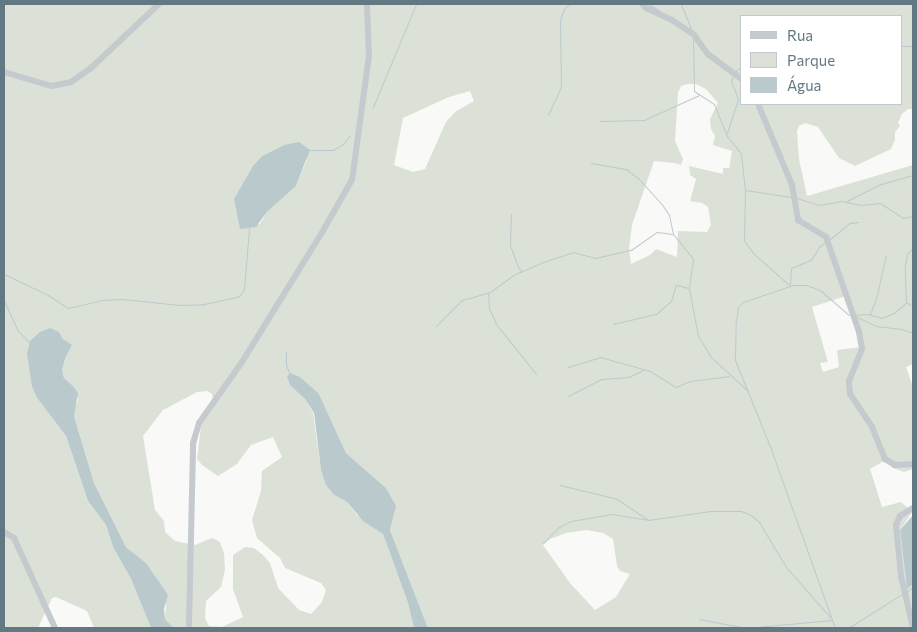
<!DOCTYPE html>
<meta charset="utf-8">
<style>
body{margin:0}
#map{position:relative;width:917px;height:632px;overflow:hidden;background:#f9f9f7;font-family:Commissioner,sans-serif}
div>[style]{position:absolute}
.green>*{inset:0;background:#dce1d7}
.water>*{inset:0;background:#bacacc}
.stream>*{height:1px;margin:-0.5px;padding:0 0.5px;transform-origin:0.5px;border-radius:0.5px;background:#bacacc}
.minor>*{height:6px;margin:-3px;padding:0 3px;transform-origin:3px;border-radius:3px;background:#c4cacd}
span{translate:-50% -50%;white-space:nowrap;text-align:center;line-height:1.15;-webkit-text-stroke:5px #fff;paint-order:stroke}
.frame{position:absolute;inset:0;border:5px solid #627984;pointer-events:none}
.legend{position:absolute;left:740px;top:15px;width:162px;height:90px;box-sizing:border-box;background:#fff;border:1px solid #c0c9ce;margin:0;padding:6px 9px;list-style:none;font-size:15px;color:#627984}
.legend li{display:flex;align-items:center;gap:10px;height:25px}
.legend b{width:25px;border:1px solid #c0c9ce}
</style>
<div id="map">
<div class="green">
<div style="clip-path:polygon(evenodd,4px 4px,913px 4px,913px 109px,908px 109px,902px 114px,898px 123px,900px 126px,895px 132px,895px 140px,891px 149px,855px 166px,839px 158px,818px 127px,805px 123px,799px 126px,797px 131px,799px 159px,807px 196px,913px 165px,913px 364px,906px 367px,913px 387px,913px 469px,904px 472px,893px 468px,884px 461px,870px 469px,882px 507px,901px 502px,912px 512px,900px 530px,907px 588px,913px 584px,913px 628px,428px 628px,390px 530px,394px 513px,386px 488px,346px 453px,319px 394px,287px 380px,305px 399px,313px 413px,321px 470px,334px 495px,347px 502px,357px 515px,383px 534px,408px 603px,414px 628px,174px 628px,165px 619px,166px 604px,146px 563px,126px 547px,94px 483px,74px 416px,74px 409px,78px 400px,74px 387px,64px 378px,62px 370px,66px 356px,63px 339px,59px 332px,37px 398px,66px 436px,88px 501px,106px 525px,113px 547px,131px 579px,151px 628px,94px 628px,87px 611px,56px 597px,52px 598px,38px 628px,4px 628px,4px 4px,741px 16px,901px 16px,901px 104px,741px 104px,741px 16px,4px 4px,687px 84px,696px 84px,706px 89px,718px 103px,710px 119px,711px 129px,715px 136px,713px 145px,732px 151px,729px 168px,723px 168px,723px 174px,689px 166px,690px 175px,696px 179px,690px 201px,702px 203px,708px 207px,711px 225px,707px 232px,678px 231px,677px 257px,656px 249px,650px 255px,631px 264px,629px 248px,632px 225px,654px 161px,675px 163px,681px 165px,683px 159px,675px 141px,678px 93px,681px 86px,687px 84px,4px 4px,470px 91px,474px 101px,455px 112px,446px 122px,425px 169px,413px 172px,394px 165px,403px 118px,449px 97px,470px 91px,4px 4px,284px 145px,307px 160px,296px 186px,267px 212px,260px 224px,240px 222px,236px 208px,262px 156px,284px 145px,4px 4px,846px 296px,862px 347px,837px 350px,839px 367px,823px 372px,820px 363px,828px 362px,812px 307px,846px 296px,4px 4px,207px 391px,212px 394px,213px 399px,201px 427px,197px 459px,202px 465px,218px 476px,237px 464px,251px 445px,273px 437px,282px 457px,262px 471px,261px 491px,252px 520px,257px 538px,280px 558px,285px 568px,321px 583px,326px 590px,322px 602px,311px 614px,299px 610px,278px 588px,270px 563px,263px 555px,254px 548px,245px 547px,233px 555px,233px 589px,243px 617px,222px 627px,209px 626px,205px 618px,206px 601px,221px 587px,225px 570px,224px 553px,220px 542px,212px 538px,195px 545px,175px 541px,165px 532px,164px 521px,155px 510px,143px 436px,163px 410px,197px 392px,207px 391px,4px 4px,587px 530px,603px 533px,613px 539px,617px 566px,620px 571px,630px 574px,616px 597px,595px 610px,570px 583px,543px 545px,550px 539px,566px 533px,587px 530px)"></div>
</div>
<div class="water">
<div style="clip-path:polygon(299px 142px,310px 150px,296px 186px,267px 212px,256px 227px,240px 229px,234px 199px,253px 166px,262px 156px,284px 145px)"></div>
<div style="clip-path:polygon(50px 328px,59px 332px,63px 339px,72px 345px,66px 356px,62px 370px,64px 378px,74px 387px,78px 393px,74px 416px,94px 483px,126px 547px,146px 563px,168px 595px,164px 609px,165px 619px,174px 628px,151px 628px,131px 579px,113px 547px,106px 525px,88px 501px,66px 436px,37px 398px,32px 386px,27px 354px,30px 341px,40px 332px)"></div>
<div style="clip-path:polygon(290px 373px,300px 377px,319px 394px,346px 453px,386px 488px,396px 506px,390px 530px,428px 628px,414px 628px,408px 603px,383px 534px,363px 521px,347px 502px,334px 495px,326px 485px,321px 470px,314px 413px,305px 399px,290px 385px,287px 377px)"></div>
<div style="clip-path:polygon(913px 515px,913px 584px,907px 589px,900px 530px)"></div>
</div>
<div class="stream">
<div style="left:648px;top:4px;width:14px;rotate:30deg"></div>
<div style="left:681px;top:4px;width:27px;rotate:68deg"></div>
<div style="left:693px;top:37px;width:54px;rotate:88.9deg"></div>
<div style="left:694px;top:91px;width:24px;rotate:33deg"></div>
<div style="left:714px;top:104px;width:35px;rotate:68deg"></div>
<div style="left:727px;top:136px;width:22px;rotate:51deg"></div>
<div style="left:741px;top:153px;width:36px;rotate:84deg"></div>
<div style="left:745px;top:189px;width:52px;rotate:91.1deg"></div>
<div style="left:744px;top:241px;width:16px;rotate:52deg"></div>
<div style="left:754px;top:254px;width:47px;rotate:41.5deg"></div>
<div style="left:901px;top:46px;width:12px"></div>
<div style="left:734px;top:72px;width:9px;rotate:-36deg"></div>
<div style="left:373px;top:107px;width:112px;rotate:-67.3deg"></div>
<div style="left:548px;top:115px;width:31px;rotate:-65deg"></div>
<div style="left:561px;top:87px;width:67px;rotate:-90.9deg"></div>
<div style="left:560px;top:20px;width:12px;rotate:-70deg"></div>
<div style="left:564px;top:9px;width:7px;rotate:-45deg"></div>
<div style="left:600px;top:121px;width:44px;rotate:-1.3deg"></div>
<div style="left:644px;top:120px;width:60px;rotate:-24.4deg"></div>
<div style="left:727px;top:133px;width:36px;rotate:-72deg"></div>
<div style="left:738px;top:99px;width:19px;rotate:-111deg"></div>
<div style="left:731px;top:81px;width:5px;rotate:-68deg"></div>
<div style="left:310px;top:150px;width:23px"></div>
<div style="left:333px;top:150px;width:12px;rotate:-31deg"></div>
<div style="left:343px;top:144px;width:11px;rotate:-52deg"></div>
<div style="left:591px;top:163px;width:36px;rotate:10deg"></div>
<div style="left:626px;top:169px;width:16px;rotate:38deg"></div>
<div style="left:639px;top:179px;width:36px;rotate:48deg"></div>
<div style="left:663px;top:206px;width:11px;rotate:56deg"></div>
<div style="left:669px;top:215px;width:19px;rotate:78deg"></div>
<div style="left:673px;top:234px;width:32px;rotate:51deg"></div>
<div style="left:693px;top:259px;width:29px;rotate:98deg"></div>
<div style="left:689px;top:288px;width:49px;rotate:79.4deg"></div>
<div style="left:698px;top:336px;width:25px;rotate:58deg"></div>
<div style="left:711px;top:357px;width:50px;rotate:42.6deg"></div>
<div style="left:745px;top:190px;width:47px;rotate:8.7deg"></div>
<div style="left:797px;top:198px;width:23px;rotate:18deg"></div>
<div style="left:819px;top:205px;width:23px;rotate:-10deg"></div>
<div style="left:842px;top:201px;width:19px;rotate:12deg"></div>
<div style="left:861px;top:205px;width:19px;rotate:-6deg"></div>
<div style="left:880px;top:203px;width:27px;rotate:33deg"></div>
<div style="left:903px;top:218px;width:10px;rotate:-11deg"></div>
<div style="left:847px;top:201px;width:38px;rotate:-27deg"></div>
<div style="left:881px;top:184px;width:33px;rotate:-16deg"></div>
<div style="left:511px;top:214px;width:31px;rotate:92deg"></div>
<div style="left:510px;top:245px;width:23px;rotate:70deg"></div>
<div style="left:518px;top:267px;width:6px;rotate:51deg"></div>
<div style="left:830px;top:239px;width:26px;rotate:-39deg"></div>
<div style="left:850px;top:223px;width:8px;rotate:-7deg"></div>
<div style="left:4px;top:274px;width:49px;rotate:25.5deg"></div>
<div style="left:48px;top:295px;width:24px;rotate:33deg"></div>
<div style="left:68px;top:308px;width:35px;rotate:-13deg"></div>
<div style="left:102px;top:300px;width:20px;rotate:-3deg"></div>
<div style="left:122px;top:299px;width:58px;rotate:5.9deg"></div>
<div style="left:180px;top:305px;width:24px;rotate:-2deg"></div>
<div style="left:204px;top:304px;width:25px;rotate:-12deg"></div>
<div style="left:228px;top:299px;width:11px;rotate:-15deg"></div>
<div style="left:239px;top:296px;width:9px;rotate:-54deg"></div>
<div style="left:244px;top:289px;width:61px;rotate:-85.3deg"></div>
<div style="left:790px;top:284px;width:16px;rotate:-86deg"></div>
<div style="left:791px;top:268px;width:22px;rotate:-22deg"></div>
<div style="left:811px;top:260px;width:15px;rotate:-58deg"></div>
<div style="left:819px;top:247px;width:6px;rotate:-39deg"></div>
<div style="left:488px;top:293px;width:15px;rotate:86deg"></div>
<div style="left:489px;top:308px;width:17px;rotate:66deg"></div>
<div style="left:496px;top:324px;width:64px;rotate:51.3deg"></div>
<div style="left:4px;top:301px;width:33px;rotate:65deg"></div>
<div style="left:18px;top:331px;width:18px;rotate:45deg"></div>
<div style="left:906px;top:303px;width:37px;rotate:-92deg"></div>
<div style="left:905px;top:266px;width:12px;rotate:-81deg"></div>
<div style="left:907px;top:254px;width:9px;rotate:-49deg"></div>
<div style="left:907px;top:303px;width:7px;rotate:27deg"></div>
<div style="left:870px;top:314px;width:16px;rotate:-68deg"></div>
<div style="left:876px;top:299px;width:45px;rotate:-77.2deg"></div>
<div style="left:856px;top:315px;width:12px;rotate:-5deg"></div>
<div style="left:868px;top:314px;width:14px;rotate:17deg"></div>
<div style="left:881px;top:318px;width:14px;rotate:-21deg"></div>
<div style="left:894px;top:313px;width:16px;rotate:-40deg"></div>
<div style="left:857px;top:317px;width:21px;rotate:25deg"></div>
<div style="left:876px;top:326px;width:25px;rotate:7deg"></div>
<div style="left:901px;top:329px;width:13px;rotate:18deg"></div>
<div style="left:613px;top:324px;width:44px;rotate:-13.1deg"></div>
<div style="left:656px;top:314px;width:20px;rotate:-41deg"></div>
<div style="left:671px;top:301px;width:17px;rotate:-73deg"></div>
<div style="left:676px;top:285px;width:13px;rotate:13deg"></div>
<div style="left:436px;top:326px;width:37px;rotate:-45deg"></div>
<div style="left:462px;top:300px;width:29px;rotate:-16deg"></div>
<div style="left:490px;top:292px;width:29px;rotate:-36deg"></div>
<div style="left:513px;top:275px;width:33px;rotate:-23deg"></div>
<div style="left:543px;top:262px;width:32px;rotate:-18deg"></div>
<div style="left:573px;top:252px;width:24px;rotate:15deg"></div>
<div style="left:596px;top:258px;width:8px;rotate:-14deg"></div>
<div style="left:604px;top:256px;width:28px;rotate:-13deg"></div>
<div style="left:631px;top:250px;width:32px;rotate:-35deg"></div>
<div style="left:657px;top:232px;width:15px;rotate:8deg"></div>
<div style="left:286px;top:352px;width:13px;rotate:90deg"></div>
<div style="left:286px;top:365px;width:11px;rotate:68deg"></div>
<div style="left:568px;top:367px;width:34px;rotate:-17deg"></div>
<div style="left:600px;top:357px;width:52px;rotate:15.6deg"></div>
<div style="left:650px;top:371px;width:31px;rotate:32deg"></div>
<div style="left:676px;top:387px;width:15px;rotate:-23deg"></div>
<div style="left:690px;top:381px;width:39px;rotate:-7deg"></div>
<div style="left:568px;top:396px;width:38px;rotate:-27deg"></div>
<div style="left:602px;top:379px;width:27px;rotate:-4deg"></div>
<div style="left:629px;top:377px;width:16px;rotate:-27deg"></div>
<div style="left:560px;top:485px;width:59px;rotate:13.8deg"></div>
<div style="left:617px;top:499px;width:36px;rotate:34deg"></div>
<div style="left:543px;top:543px;width:23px;rotate:-45deg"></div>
<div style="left:559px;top:527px;width:13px;rotate:-27deg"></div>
<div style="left:571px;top:521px;width:42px;rotate:-9.7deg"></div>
<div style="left:612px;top:514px;width:36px;rotate:9deg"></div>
<div style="left:648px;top:520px;width:63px;rotate:-8.3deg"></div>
<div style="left:710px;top:511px;width:31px"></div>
<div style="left:741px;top:511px;width:11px;rotate:22deg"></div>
<div style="left:751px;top:515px;width:11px;rotate:41deg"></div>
<div style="left:759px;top:522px;width:52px;rotate:59deg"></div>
<div style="left:786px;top:567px;width:67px;rotate:48.7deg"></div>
<div style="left:907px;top:591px;width:7px;rotate:-34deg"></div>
<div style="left:699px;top:619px;width:48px;rotate:10.8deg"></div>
<div style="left:746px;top:628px;width:86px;rotate:-5.3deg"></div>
<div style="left:835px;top:628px;width:190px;rotate:-109.7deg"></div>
<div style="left:771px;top:449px;width:96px;rotate:-112deg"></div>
<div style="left:735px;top:360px;width:39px;rotate:-89deg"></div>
<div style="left:736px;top:321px;width:14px;rotate:-82deg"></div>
<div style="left:738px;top:307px;width:7px;rotate:-45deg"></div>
<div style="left:743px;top:302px;width:53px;rotate:-18.8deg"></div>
<div style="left:793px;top:285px;width:13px"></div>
<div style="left:806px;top:285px;width:15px;rotate:20deg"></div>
<div style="left:820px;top:290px;width:38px;rotate:41deg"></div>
<div style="left:848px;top:628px;width:64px;rotate:-32.2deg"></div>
</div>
<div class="minor">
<div style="left:642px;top:4px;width:6px;rotate:45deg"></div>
<div style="left:646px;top:8px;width:29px;rotate:25deg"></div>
<div style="left:672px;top:20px;width:27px;rotate:34deg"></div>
<div style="left:694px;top:35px;width:24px;rotate:54deg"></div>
<div style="left:708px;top:54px;width:41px;rotate:37.1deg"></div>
<div style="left:4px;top:72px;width:49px;rotate:16.6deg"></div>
<div style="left:51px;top:86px;width:20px;rotate:-11deg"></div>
<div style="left:71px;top:82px;width:24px;rotate:-35deg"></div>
<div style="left:91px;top:68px;width:93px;rotate:-43.3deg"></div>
<div style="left:758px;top:104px;width:88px;rotate:67.2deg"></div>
<div style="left:792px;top:185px;width:36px;rotate:80deg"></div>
<div style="left:798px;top:220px;width:33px;rotate:31deg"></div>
<div style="left:826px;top:237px;width:101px;rotate:70.8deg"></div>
<div style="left:859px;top:332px;width:17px;rotate:80deg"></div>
<div style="left:862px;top:349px;width:35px;rotate:112deg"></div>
<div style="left:849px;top:381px;width:13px;rotate:86deg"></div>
<div style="left:850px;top:394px;width:40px;rotate:56deg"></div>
<div style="left:872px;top:427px;width:35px;rotate:68deg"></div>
<div style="left:885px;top:459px;width:12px;rotate:31deg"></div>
<div style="left:895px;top:465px;width:18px;rotate:-3deg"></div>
<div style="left:4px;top:532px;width:12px;rotate:31deg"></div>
<div style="left:14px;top:538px;width:99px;rotate:65.5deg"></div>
<div style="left:189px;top:625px;width:182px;rotate:-88.7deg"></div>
<div style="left:193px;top:443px;width:21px;rotate:-73deg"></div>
<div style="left:199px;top:423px;width:75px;rotate:-54.8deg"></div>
<div style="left:242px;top:362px;width:156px;rotate:-58.3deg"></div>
<div style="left:324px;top:229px;width:56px;rotate:-60.3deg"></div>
<div style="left:352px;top:180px;width:125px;rotate:-82.2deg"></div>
<div style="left:369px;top:56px;width:52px;rotate:-92.2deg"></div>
<div style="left:913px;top:628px;width:53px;rotate:-103deg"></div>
<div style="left:901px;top:576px;width:51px;rotate:-95.6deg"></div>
<div style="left:896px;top:525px;width:10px;rotate:-66deg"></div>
<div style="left:900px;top:516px;width:15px;rotate:-32deg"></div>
</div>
<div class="frame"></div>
<ul class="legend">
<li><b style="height:6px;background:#c4cacd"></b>Rua</li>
<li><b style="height:14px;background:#dce1d7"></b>Parque</li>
<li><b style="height:14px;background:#bacacc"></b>Água</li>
</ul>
</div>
